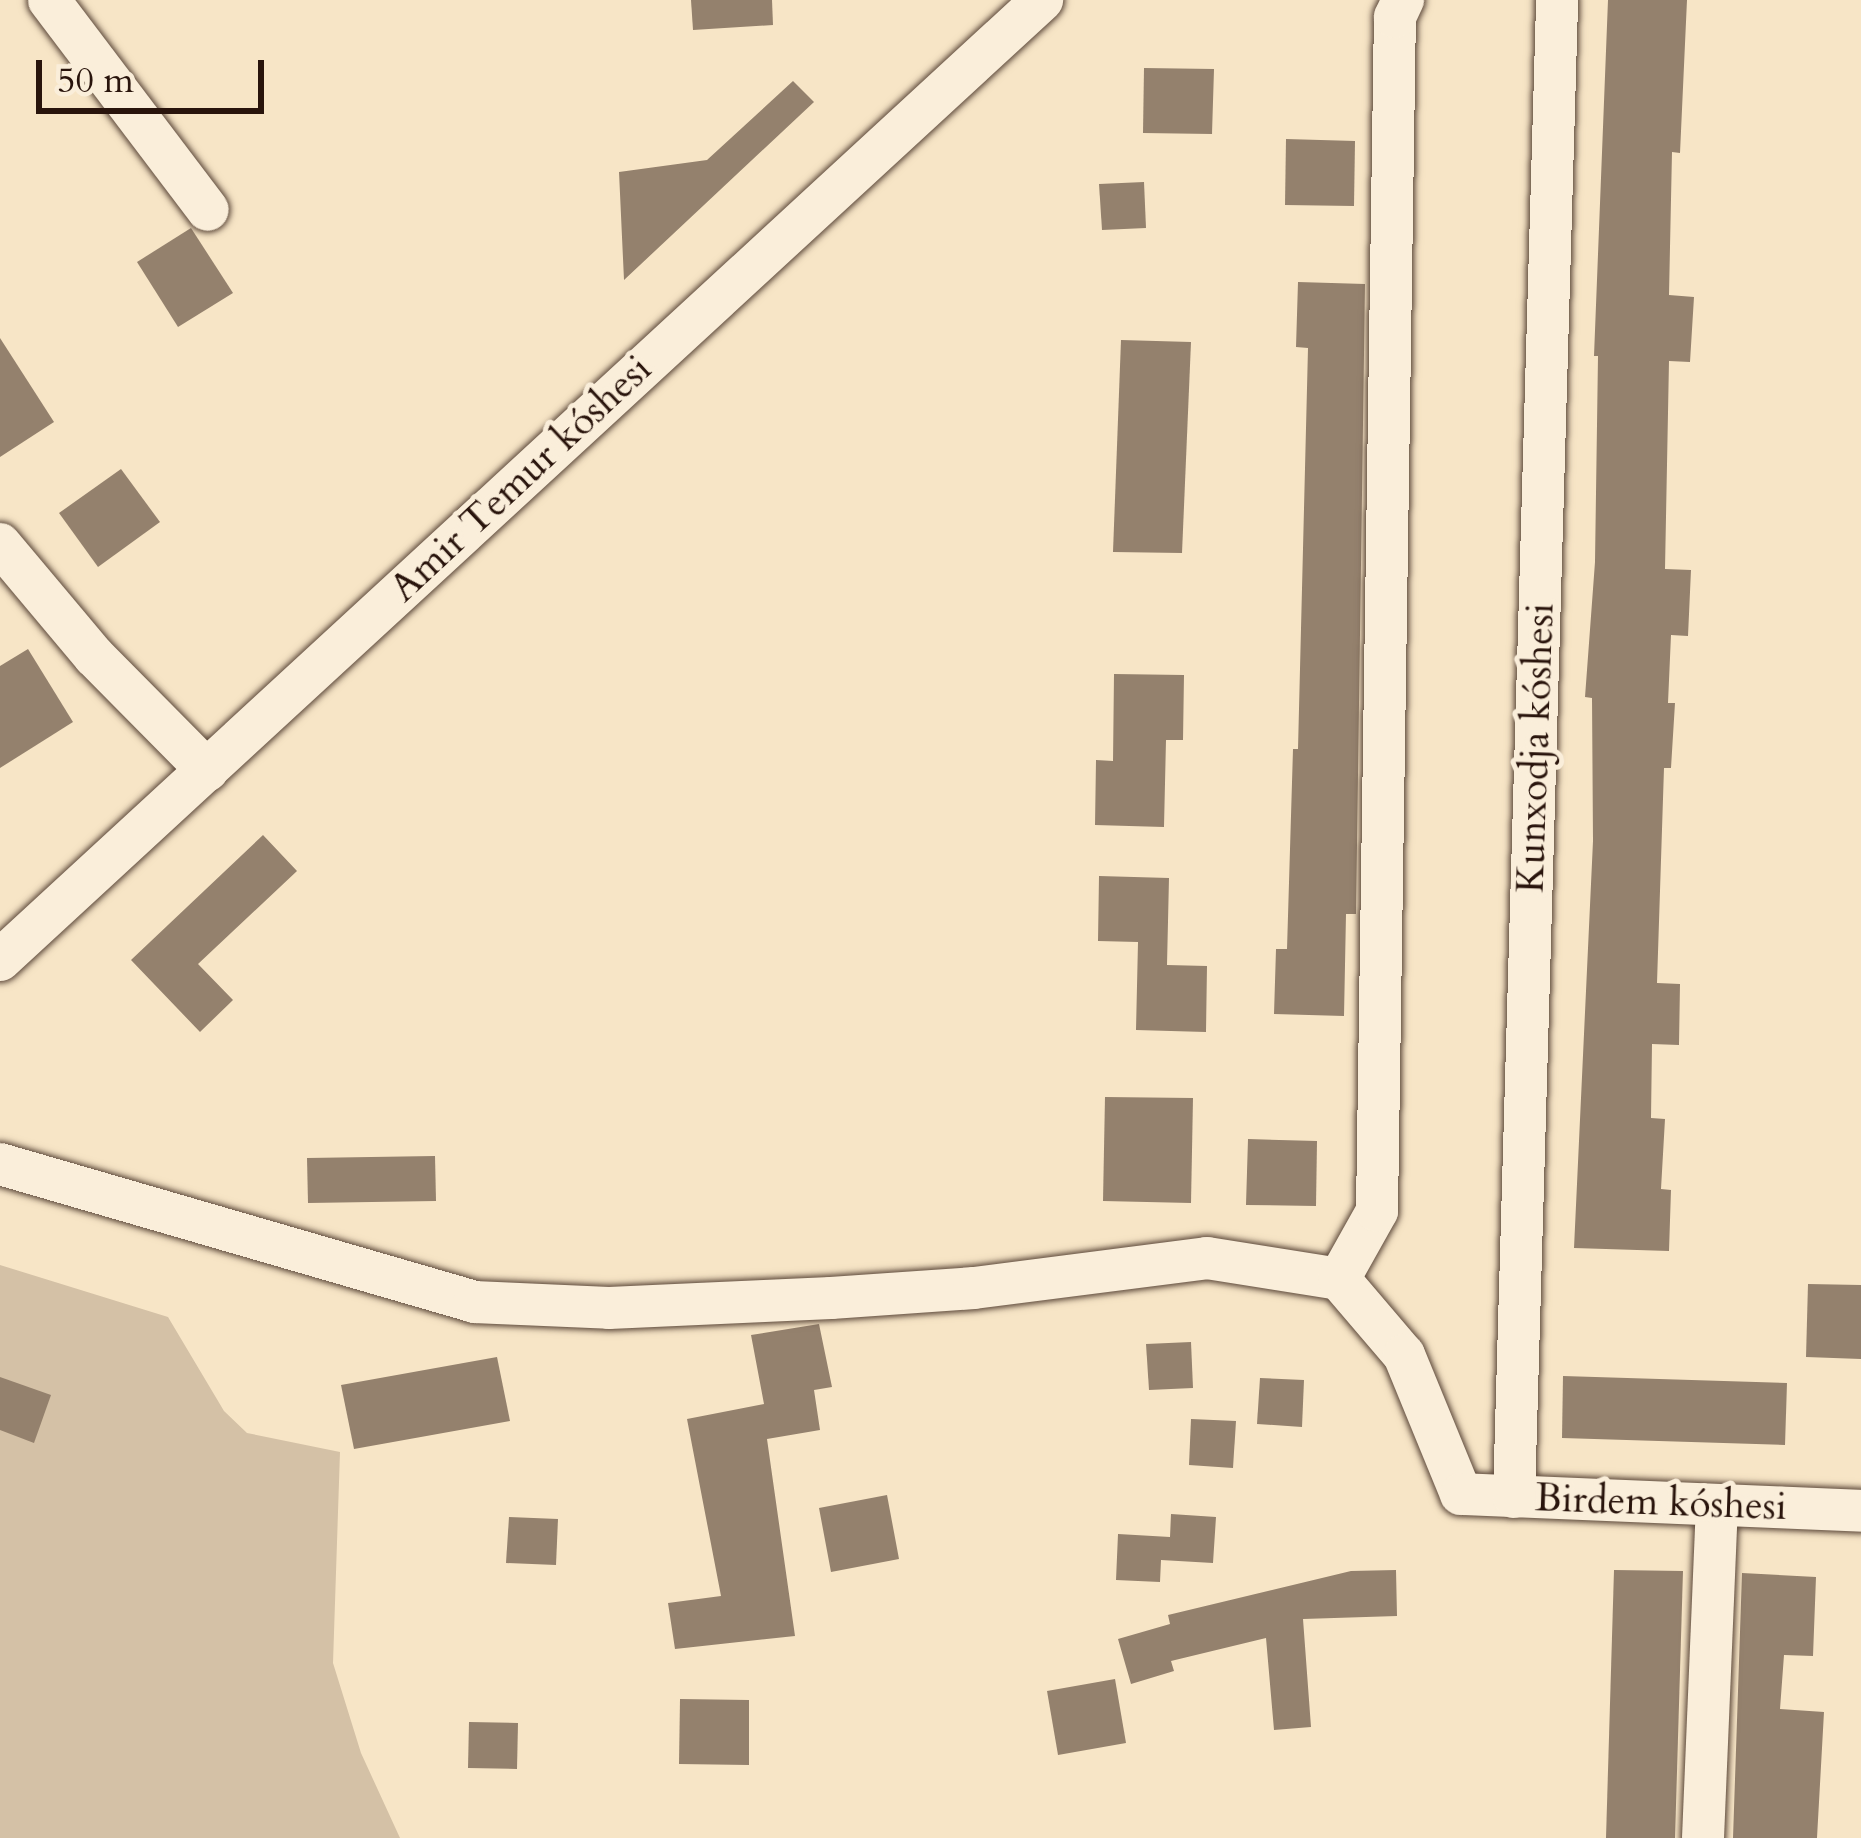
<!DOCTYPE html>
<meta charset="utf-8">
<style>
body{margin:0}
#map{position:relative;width:1861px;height:1838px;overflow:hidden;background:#f7e5c6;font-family:Cardo,serif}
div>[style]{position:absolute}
.green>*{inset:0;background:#d4c1a6}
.building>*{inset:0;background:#94816d}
.roads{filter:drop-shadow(0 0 3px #5c483a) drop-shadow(0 0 3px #5c483a)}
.minor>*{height:42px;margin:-21px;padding:0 21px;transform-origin:21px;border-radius:21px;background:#faeeda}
span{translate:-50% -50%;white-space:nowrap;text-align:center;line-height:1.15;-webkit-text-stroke:10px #faeeda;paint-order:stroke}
.street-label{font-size:39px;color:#29140c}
.scale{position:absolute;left:36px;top:60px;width:228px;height:54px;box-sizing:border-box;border:6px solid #29140c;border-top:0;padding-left:15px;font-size:36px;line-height:42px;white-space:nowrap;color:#29140c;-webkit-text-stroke:9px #faeeda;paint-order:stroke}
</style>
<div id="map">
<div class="green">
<div style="clip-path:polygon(0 1265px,168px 1317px,224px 1411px,247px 1433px,340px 1452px,333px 1663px,361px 1753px,400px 1838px,0 1838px)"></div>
</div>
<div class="building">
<div style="clip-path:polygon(691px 0,772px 0,773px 25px,693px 30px)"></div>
<div style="clip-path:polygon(1608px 0,1687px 0,1680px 153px,1672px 152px,1669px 295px,1694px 297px,1690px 362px,1669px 361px,1665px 569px,1691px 570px,1688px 636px,1671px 635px,1668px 703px,1675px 703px,1671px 768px,1664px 768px,1657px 983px,1680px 984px,1679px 1045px,1652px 1044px,1651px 1118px,1665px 1119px,1661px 1189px,1671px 1190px,1669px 1251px,1574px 1248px,1593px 841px,1592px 698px,1585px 697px,1595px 562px,1598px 356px,1594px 356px)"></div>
<div style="clip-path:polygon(1144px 68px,1214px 69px,1212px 134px,1143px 133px)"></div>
<div style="clip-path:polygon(793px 81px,814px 102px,624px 280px,619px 172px,707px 160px)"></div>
<div style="clip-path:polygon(1286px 139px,1355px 141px,1354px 206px,1285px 205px)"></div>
<div style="clip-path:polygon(1144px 182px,1146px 228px,1102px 230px,1099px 184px)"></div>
<div style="clip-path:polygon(191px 228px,233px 293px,178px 327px,137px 262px)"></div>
<div style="clip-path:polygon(1298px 282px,1365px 284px,1356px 914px,1346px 914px,1344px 1016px,1274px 1014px,1276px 949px,1287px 949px,1293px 749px,1298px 749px,1308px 348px,1296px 347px)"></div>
<div style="clip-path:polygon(0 338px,54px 422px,0 457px)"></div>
<div style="clip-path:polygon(1121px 340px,1191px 342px,1182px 553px,1113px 552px)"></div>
<div style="clip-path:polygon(121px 469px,160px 522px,98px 567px,59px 513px)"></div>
<div style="clip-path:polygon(28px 649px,73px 722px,0 768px,0 666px)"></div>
<div style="clip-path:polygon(1114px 674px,1184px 675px,1183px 740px,1166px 740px,1164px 827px,1095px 825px,1096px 760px,1113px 761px)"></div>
<div style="clip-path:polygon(263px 835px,297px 871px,198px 964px,233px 1000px,200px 1032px,131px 960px)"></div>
<div style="clip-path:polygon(1099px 876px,1169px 878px,1167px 965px,1207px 966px,1206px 1032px,1136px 1030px,1138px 942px,1098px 941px)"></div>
<div style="clip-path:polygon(1105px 1097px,1193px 1098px,1191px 1203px,1103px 1201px)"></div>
<div style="clip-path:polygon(1248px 1139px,1317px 1141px,1316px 1206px,1246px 1205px)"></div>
<div style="clip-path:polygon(435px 1156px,436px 1201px,308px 1203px,307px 1158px)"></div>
<div style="clip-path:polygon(1808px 1284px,1861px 1285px,1861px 1359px,1806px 1357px)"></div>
<div style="clip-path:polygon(819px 1324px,832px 1387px,814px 1390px,820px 1430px,767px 1439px,795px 1636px,675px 1649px,668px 1603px,721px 1596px,687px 1419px,764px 1404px,751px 1335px)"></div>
<div style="clip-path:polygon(1191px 1342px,1193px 1388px,1149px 1390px,1146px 1344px)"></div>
<div style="clip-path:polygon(497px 1357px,510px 1421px,354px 1449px,341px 1385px)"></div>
<div style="clip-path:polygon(1563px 1376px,1787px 1383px,1785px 1445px,1562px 1438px)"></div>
<div style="clip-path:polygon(0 1377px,51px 1395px,34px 1443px,0 1430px)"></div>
<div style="clip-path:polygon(1260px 1378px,1304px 1380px,1302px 1427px,1257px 1424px)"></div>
<div style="clip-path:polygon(1191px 1419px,1236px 1421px,1233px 1468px,1189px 1465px)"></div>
<div style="clip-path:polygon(887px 1495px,899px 1559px,831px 1572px,819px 1508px)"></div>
<div style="clip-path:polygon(1171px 1514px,1216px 1517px,1213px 1563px,1161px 1560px,1160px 1582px,1116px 1580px,1118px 1534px,1170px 1537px)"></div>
<div style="clip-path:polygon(509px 1517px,558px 1519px,556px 1565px,506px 1563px)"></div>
<div style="clip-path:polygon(1396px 1570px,1397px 1616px,1303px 1619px,1311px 1727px,1274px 1730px,1266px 1638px,1171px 1661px,1174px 1671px,1131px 1684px,1118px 1639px,1170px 1624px,1168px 1615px,1351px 1571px)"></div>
<div style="clip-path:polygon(1614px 1570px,1683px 1571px,1675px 1838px,1606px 1838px)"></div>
<div style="clip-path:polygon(1742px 1573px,1816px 1577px,1813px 1656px,1784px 1655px,1780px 1709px,1824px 1712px,1817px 1838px,1733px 1838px)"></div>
<div style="clip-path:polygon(1115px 1679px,1126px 1743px,1058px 1755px,1047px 1691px)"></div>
<div style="clip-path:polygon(680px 1699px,749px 1700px,749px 1765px,679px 1764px)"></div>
<div style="clip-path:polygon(469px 1722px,518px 1723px,517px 1769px,468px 1768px)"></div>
</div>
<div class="roads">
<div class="minor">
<div style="left:49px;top:0;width:263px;rotate:52.9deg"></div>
<div style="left:0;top:544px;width:146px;rotate:50deg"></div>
<div style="left:94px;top:656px;width:161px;rotate:45.3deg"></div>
<div style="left:0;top:960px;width:1417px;rotate:-42.65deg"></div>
<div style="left:0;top:1164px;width:494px;rotate:16.2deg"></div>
<div style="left:474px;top:1302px;width:135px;rotate:2.5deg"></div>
<div style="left:609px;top:1308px;width:222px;rotate:-2.6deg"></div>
<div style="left:831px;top:1298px;width:143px;rotate:-4deg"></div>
<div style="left:974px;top:1288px;width:235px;rotate:-7.3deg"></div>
<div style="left:1207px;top:1258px;width:134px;rotate:9deg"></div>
<div style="left:1339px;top:1279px;width:100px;rotate:49.5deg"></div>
<div style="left:1404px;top:1355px;width:150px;rotate:67.7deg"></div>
<div style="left:1461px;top:1494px;width:400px;rotate:2.4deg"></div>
<div style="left:1339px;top:1279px;width:78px;rotate:-60.8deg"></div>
<div style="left:1377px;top:1211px;width:1194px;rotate:-89.14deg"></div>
<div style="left:1395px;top:17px;width:19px;rotate:-65deg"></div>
<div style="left:1514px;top:1497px;width:1498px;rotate:-88.35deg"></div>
<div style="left:1703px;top:1838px;width:331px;rotate:-87.6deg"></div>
</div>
</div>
<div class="street-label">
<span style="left:521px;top:479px;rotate:-43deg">Amir Temur kóshesi</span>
<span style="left:1536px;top:748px;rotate:-88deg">Kunxodja kóshesi</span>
<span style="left:1661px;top:1503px;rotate:2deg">Birdem kóshesi</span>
</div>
<div class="scale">50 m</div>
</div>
